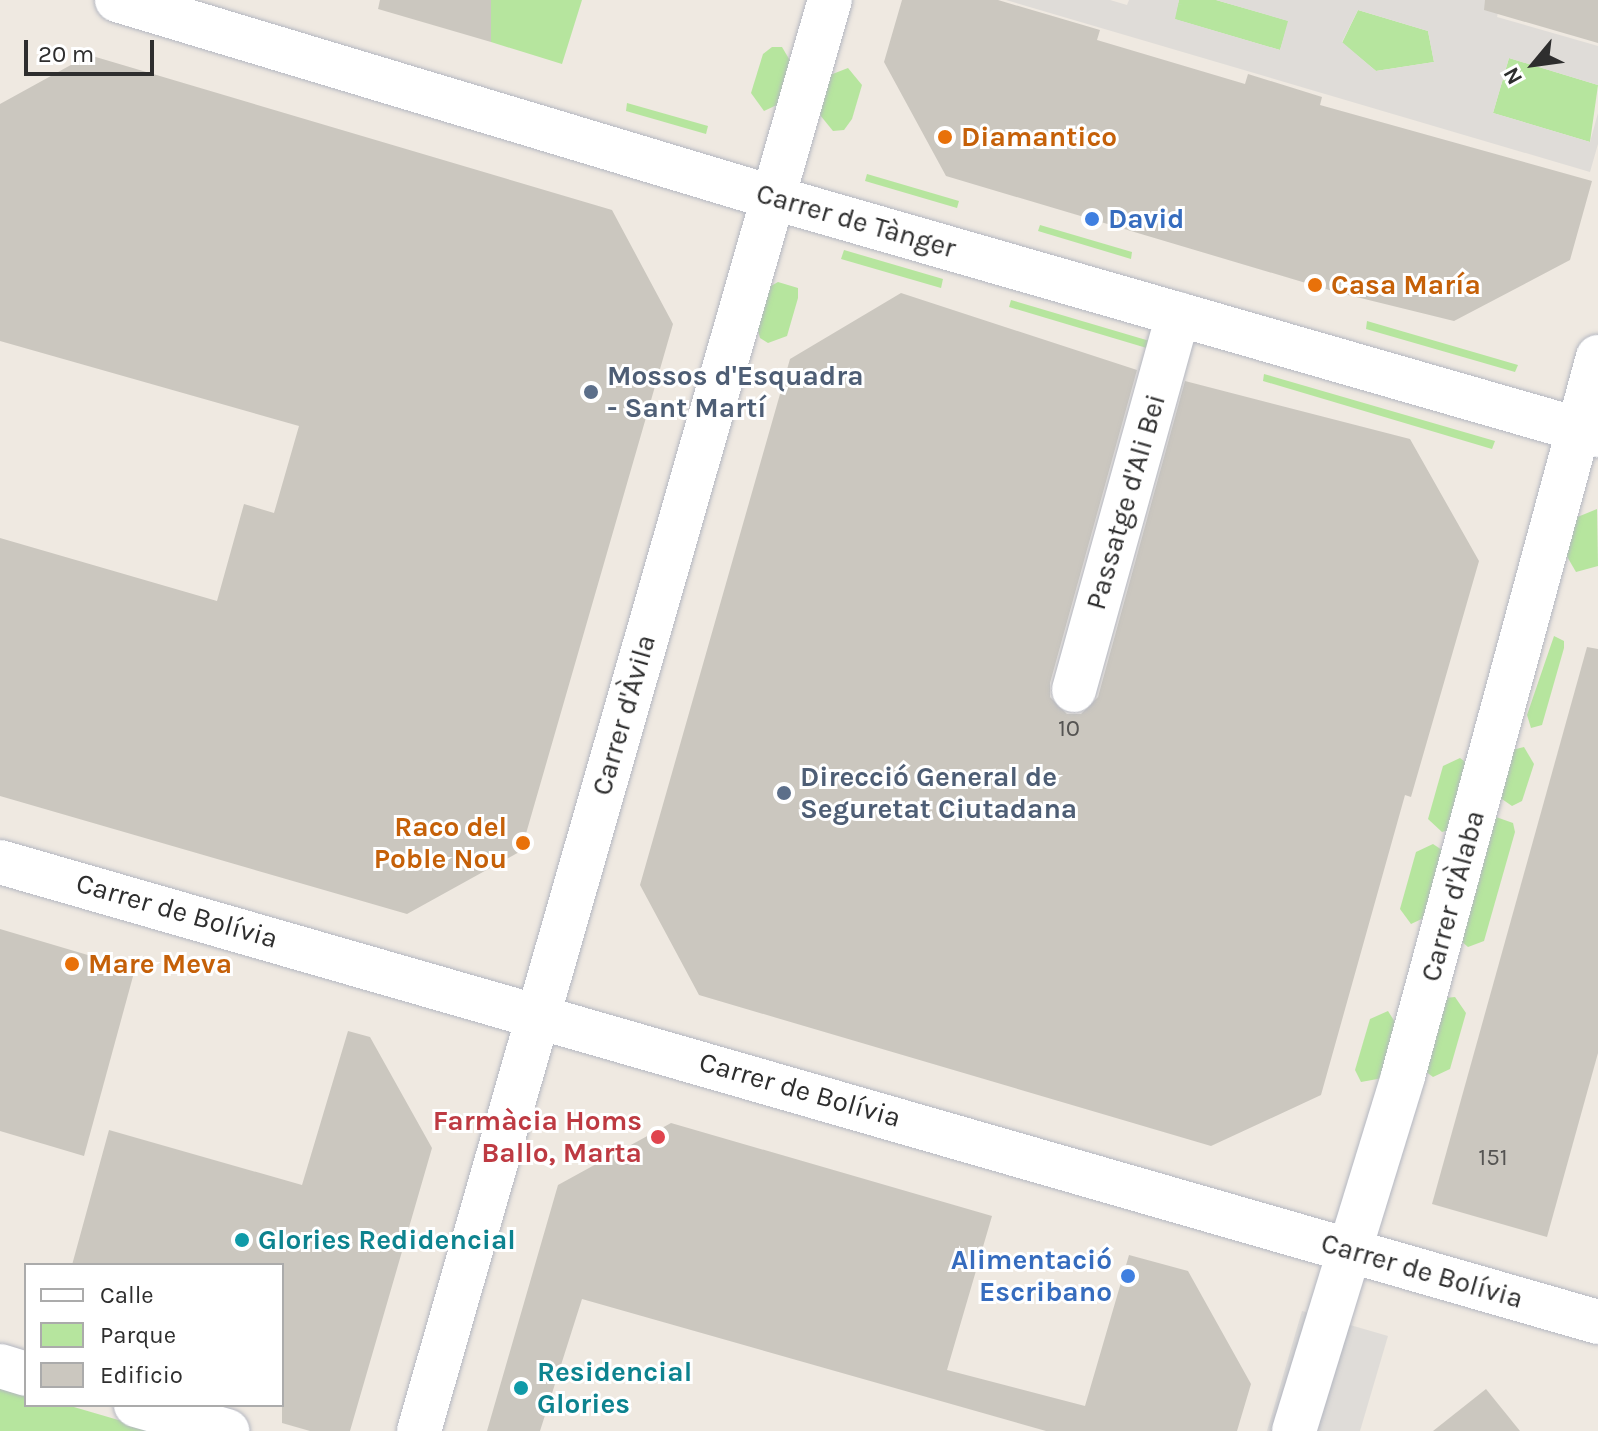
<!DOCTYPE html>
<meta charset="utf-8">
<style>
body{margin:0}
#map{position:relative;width:1598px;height:1431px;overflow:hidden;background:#efe9e1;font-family:Karla,sans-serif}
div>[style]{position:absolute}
.green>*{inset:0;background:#b6e59e}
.plaza>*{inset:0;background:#dfdcd8}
.building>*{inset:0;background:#cbc7bf}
.roads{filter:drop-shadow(0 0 2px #b4b7c1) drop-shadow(0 0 2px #b4b7c1)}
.minor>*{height:44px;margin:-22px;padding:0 22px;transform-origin:22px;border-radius:22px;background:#fff}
.dots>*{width:22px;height:22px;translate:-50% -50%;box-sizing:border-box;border:4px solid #fff;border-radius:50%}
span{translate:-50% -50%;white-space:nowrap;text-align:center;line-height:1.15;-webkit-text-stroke:6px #fff;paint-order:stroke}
.number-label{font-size:24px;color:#555452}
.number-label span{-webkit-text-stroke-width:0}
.food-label{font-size:28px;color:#c56008;font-weight:700}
.left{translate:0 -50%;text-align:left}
.right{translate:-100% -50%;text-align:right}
.shop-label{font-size:28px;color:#366cbe;font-weight:700}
.street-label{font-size:28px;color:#2e2e2e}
.service-label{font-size:28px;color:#4e5e75;font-weight:700}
.health-label{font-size:28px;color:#be3a42;font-weight:700}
.culture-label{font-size:28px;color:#0d838f;font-weight:700}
.legend{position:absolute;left:24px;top:1263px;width:260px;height:144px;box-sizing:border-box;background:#fff;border:2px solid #ababab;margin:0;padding:10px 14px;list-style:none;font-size:24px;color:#2e2e2e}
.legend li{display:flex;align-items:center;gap:16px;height:40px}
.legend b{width:40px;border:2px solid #ababab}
.north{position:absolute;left:1494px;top:24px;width:80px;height:80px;-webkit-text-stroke:6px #fff;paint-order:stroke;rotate:241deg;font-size:22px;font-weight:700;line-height:32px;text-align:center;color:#2e2e2e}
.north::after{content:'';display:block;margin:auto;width:28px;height:36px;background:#2e2e2e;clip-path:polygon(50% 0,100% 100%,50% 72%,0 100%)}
.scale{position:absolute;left:24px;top:40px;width:130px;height:36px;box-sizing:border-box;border:4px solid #2e2e2e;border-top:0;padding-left:10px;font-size:24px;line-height:28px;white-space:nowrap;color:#2e2e2e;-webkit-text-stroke:6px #fff;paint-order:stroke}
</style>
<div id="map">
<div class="green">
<div style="clip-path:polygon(491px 0,582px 0,562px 64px,491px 42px)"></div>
<div style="clip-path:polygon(1179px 0,1216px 0,1289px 21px,1280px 50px,1174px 19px)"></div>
<div style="clip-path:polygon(1358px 10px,1428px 31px,1434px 62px,1376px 71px,1342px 43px)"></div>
<div style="clip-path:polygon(772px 47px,782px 47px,792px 64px,781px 103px,764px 111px,751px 93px,763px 54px)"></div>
<div style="clip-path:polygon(1509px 58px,1598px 85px,1590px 142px,1493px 113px)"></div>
<div style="clip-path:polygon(848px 68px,862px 85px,852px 119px,844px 130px,833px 131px,820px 115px,830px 75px)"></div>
<div style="clip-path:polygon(627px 103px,708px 126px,706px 134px,626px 111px)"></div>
<div style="clip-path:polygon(867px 174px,959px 201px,957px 208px,865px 181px)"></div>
<div style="clip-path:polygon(1040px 225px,1132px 252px,1131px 259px,1038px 231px)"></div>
<div style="clip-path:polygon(844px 250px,943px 279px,941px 288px,841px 259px)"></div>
<div style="clip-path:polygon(778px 282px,798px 288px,798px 298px,787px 336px,768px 343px,760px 338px,757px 327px,769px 287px)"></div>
<div style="clip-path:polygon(1011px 300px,1153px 342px,1150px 349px,1009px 307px)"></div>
<div style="clip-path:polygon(1367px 321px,1518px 365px,1515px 372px,1366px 329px)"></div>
<div style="clip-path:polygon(1264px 374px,1495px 441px,1492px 449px,1263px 381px)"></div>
<div style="clip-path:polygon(1597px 509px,1598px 566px,1576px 572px,1565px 553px,1575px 518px)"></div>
<div style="clip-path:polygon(1554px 636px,1564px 641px,1564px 648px,1542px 725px,1531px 728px,1527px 715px)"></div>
<div style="clip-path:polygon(1524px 747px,1534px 764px,1522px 801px,1512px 806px,1499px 797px,1512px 750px)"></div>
<div style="clip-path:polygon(1460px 758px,1468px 764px,1450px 830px,1442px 832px,1428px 819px,1443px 766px)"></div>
<div style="clip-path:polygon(1496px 817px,1513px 823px,1515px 832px,1484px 941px,1468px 947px,1461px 941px,1489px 823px)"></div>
<div style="clip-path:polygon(1433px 844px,1442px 850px,1428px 916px,1411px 924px,1400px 909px,1416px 852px)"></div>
<div style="clip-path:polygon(1455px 997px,1466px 1013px,1450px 1069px,1433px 1077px,1425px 1071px,1444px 998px)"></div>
<div style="clip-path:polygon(1388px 1011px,1398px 1027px,1383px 1078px,1361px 1082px,1355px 1070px,1370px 1019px)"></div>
<div style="clip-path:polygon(0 1386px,26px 1393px,26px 1405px,67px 1405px,156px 1431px,0 1431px)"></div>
</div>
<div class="plaza">
<div style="clip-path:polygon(evenodd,1006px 0,1110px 0,1127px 5px,1129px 0,1179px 0,1175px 19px,1280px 50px,1288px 21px,1216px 0,1501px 0,1497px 17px,1598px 46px,1598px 85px,1509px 58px,1493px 113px,1590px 142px,1598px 113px,1598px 144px,1590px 172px,1006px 0,1358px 10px,1428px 31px,1434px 62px,1376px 71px,1342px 42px,1358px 10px)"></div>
<div style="clip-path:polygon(1302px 1311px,1388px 1336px,1360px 1431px,1267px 1431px)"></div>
</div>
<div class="building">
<div style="clip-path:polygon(380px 0,491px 0,491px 42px,378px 9px)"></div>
<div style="clip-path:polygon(902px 0,998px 0,1100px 30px,1097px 40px,1245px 84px,1248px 74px,1322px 97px,1320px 105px,1592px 181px,1570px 260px,1454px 321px,1336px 292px,946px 176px,884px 62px)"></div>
<div style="clip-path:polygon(1485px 0,1598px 0,1598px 43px,1484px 10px)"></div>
<div style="clip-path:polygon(89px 55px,612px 210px,673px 324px,521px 851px,407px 914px,0 796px,0 538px,217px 601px,244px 504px,274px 513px,299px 426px,0 341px,0 104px)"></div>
<div style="clip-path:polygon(901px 293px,1137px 370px,1050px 683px,1050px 697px,1067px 714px,1081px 714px,1098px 697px,1185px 381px,1410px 439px,1479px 561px,1411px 797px,1405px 795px,1321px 1095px,1211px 1146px,699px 995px,640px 885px,790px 359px)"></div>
<div style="clip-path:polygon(1587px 647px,1598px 649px,1598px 1053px,1547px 1237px,1432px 1204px)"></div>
<div style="clip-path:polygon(0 929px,135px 969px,84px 1156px,0 1131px)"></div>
<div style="clip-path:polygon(348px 1031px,370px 1037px,432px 1148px,350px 1431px,310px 1431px,282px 1423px,282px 1265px,72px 1265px,109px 1130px,302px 1185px)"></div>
<div style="clip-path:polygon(671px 1123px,992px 1216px,947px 1370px,1085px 1406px,1129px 1255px,1188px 1271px,1251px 1384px,1237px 1431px,1046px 1431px,582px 1299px,540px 1431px,487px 1431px,558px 1185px)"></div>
<div style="clip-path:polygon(1486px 1389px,1520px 1431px,1433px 1431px)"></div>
</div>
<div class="roads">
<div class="minor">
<div style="left:117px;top:0;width:683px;rotate:16.76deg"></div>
<div style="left:771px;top:197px;width:861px;rotate:16.06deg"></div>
<div style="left:1074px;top:690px;width:390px;rotate:-74.5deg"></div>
<div style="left:0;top:862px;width:1663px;rotate:16.06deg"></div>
<div style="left:0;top:1366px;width:27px;rotate:17deg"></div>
<div style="left:136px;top:1405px;width:95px;rotate:15.9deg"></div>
<div style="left:419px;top:1431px;width:1489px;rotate:-73.98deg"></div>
<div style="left:1294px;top:1431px;width:371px;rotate:-72.9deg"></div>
<div style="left:1403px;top:1076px;width:745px;rotate:-74.83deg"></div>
</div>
</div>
<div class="dots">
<div style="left:945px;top:137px;background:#e8710a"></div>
<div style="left:1092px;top:219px;background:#3f7fe0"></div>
<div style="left:1315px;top:285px;background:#e8710a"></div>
<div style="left:591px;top:392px;background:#5c6f8a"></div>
<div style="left:784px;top:793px;background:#5c6f8a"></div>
<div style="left:523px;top:843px;background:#e8710a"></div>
<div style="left:72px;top:964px;background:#e8710a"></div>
<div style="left:658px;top:1137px;background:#e0444e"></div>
<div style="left:242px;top:1240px;background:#0f9aa8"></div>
<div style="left:1128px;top:1276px;background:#3f7fe0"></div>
<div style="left:521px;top:1388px;background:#0f9aa8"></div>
</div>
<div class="number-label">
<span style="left:1069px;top:729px">10</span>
<span style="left:1493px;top:1158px">151</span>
</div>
<div class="food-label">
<span class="left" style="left:961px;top:137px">Diamantico</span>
<span class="left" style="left:1331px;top:285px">Casa María</span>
<span class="right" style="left:507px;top:843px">Raco del<br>Poble Nou</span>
<span class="left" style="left:88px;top:964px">Mare Meva</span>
</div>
<div class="shop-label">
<span class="left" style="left:1108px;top:219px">David</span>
<span class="right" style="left:1112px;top:1276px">Alimentació<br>Escribano</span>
</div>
<div class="street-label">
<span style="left:856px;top:221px;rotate:16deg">Carrer de Tànger</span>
<span style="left:1126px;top:502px;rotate:-74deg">Passatge d'Ali Bei</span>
<span style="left:624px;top:715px;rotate:-74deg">Carrer d'Àvila</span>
<span style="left:1453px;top:896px;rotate:-75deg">Carrer d'Àlaba</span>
<span style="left:177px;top:911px;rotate:16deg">Carrer de Bolívia</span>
<span style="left:800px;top:1090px;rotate:16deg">Carrer de Bolívia</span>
<span style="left:1422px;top:1271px;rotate:16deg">Carrer de Bolívia</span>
</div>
<div class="service-label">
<span class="left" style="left:607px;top:392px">Mossos d'Esquadra<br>- Sant Martí</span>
<span class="left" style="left:800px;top:793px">Direcció General de<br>Seguretat Ciutadana</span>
</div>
<div class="health-label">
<span class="right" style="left:642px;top:1137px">Farmàcia Homs<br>Ballo, Marta</span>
</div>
<div class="culture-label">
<span class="left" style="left:258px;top:1240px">Glories Redidencial</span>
<span class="left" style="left:537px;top:1388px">Residencial<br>Glories</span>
</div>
<ul class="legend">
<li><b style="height:10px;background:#fff"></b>Calle</li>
<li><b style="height:22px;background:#b6e59e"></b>Parque</li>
<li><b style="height:22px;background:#cbc7bf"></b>Edificio</li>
</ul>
<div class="north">N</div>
<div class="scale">20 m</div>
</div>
